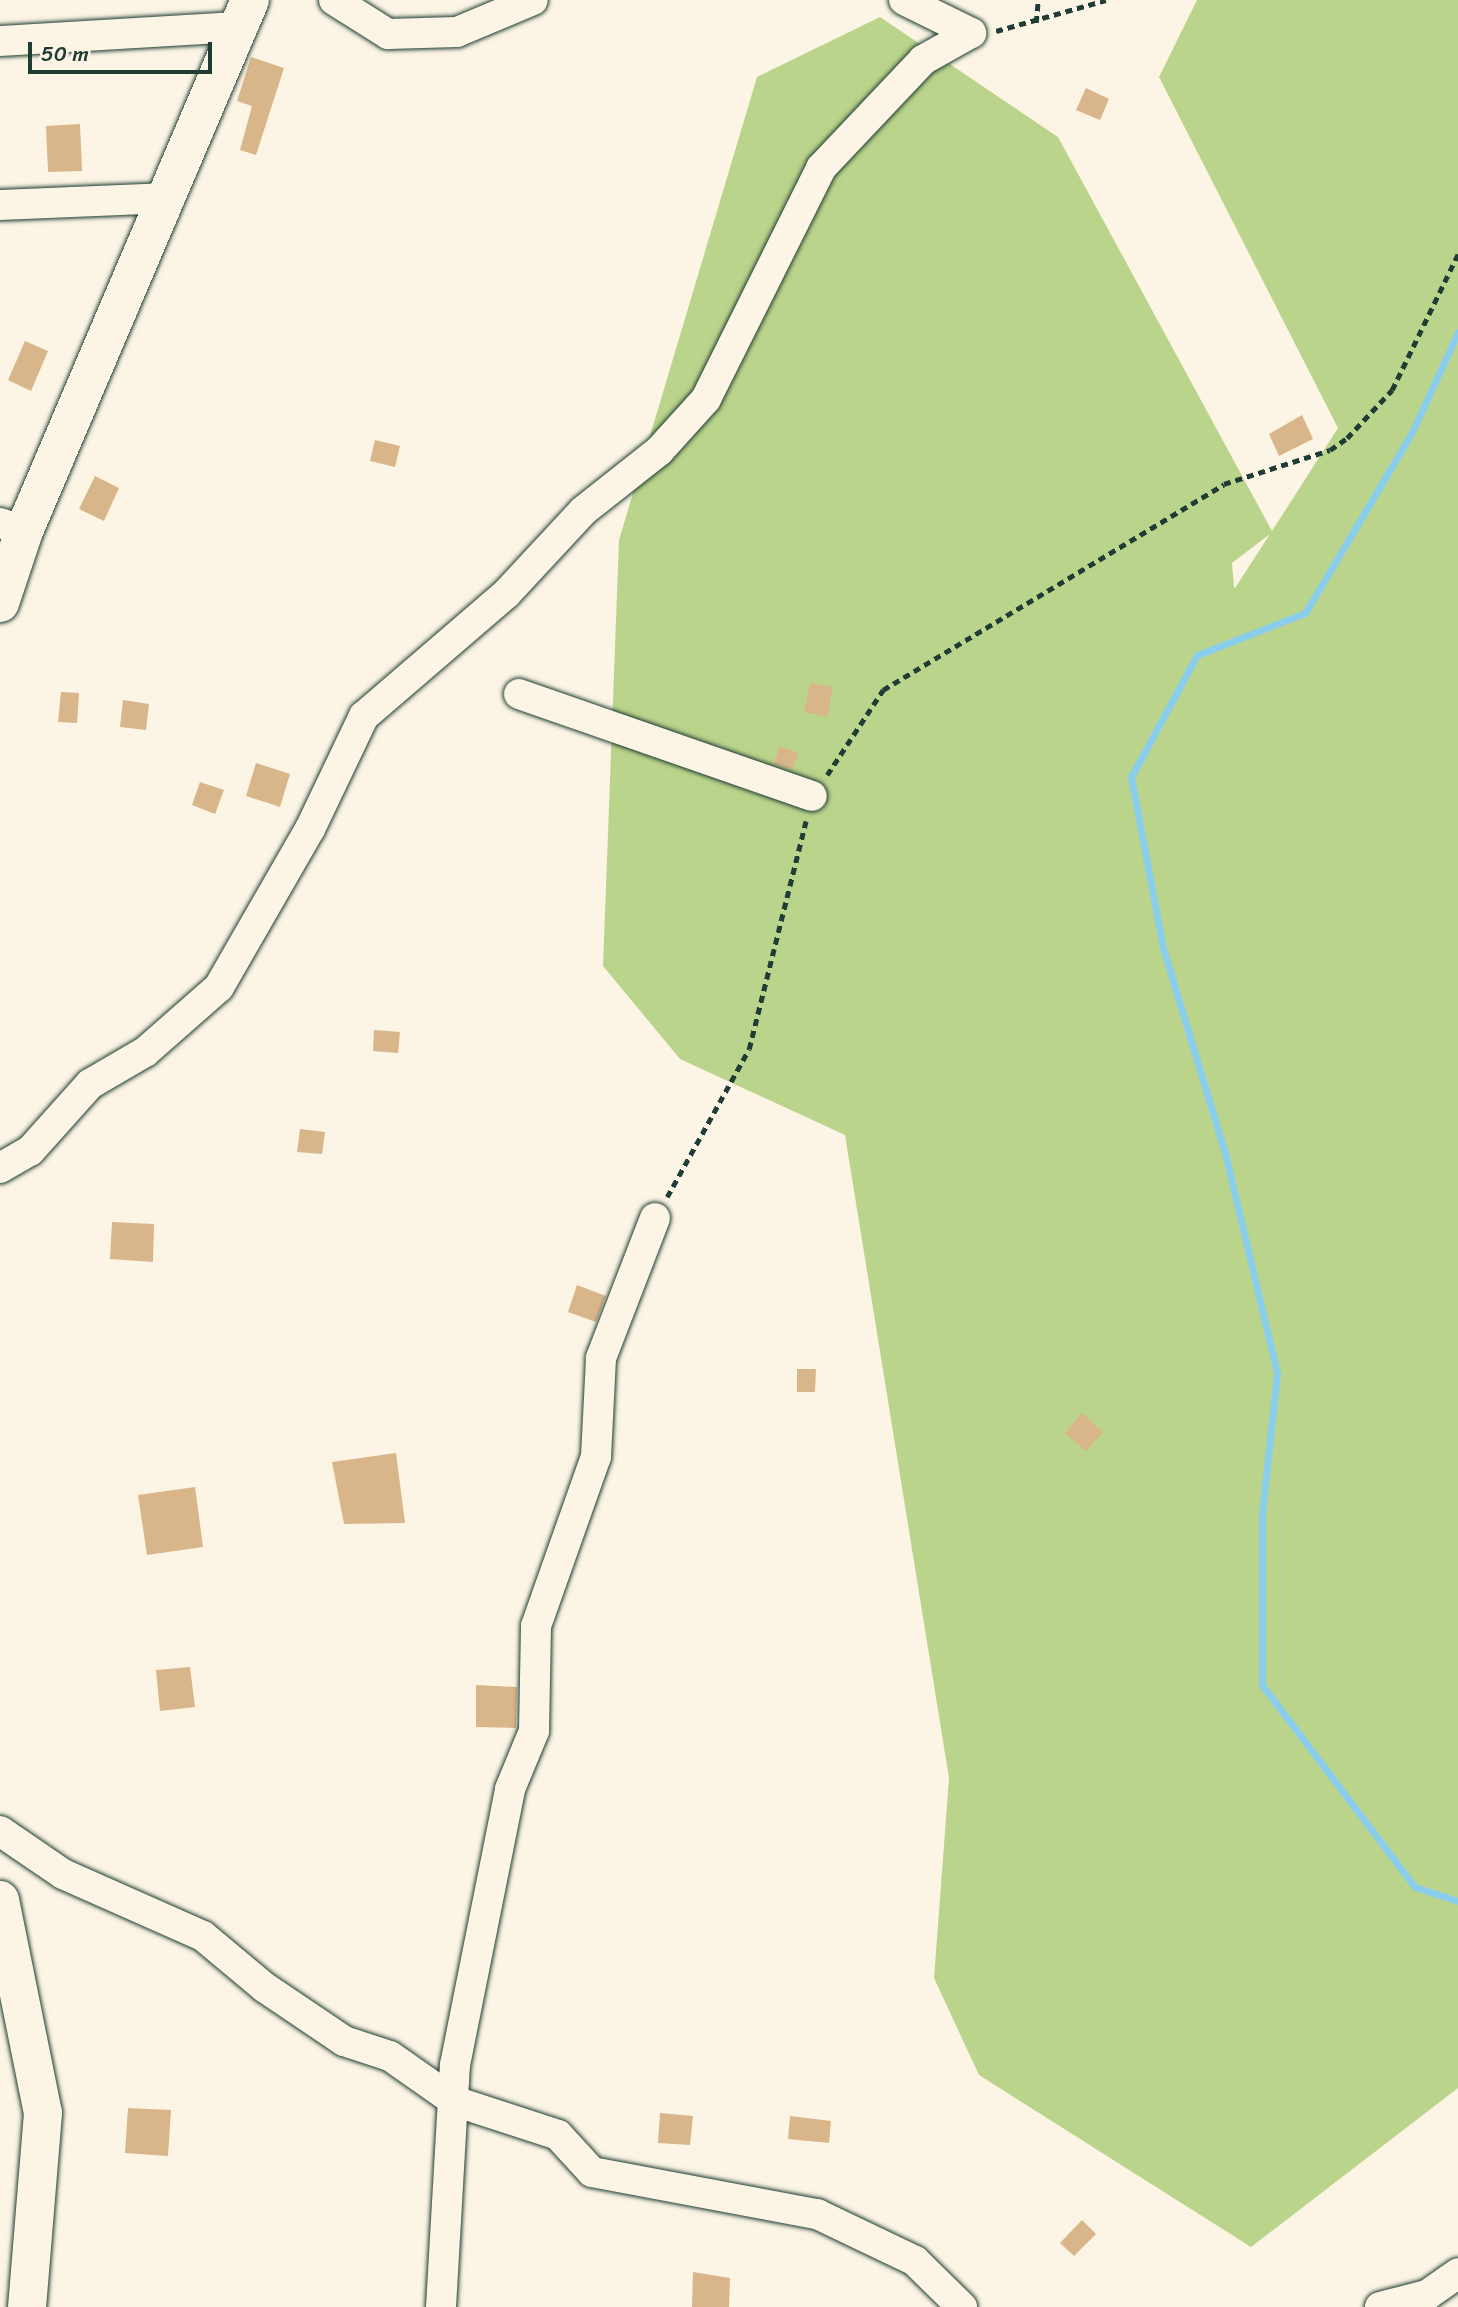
<!DOCTYPE html>
<style>
body{margin:0}
#map{position:relative;width:1458px;height:2307px;overflow:hidden;background:#fcf5e5;font-family:Sriracha,sans-serif}
div>[style]{position:absolute}
.green>*{inset:0;background:#bbd48b}
.stream>*{height:7px;margin:-3.5px;padding:0 3.5px;transform-origin:3.5px;border-radius:3.5px;background:#8bceec}
.building>*{inset:0;background:#d8b68a}
.path>*{height:4.5px;margin-top:-2.25px;transform-origin:0;background:repeating-linear-gradient(90deg,#1f3d34 0 7px,transparent 0 12px)}
.roads{filter:drop-shadow(0 0 2px #1f3d34) drop-shadow(0 0 2px #1f3d34)}
.street>*{height:30px;margin:-15px;padding:0 15px;transform-origin:15px;border-radius:15px;background:#fcf5e5}
.secondary>*{height:38px;margin:-19px;padding:0 19px;transform-origin:19px;border-radius:19px;background:#fcf5e5}
span{translate:-50% -50%;white-space:nowrap;text-align:center;line-height:1.15;-webkit-text-stroke:6px #fcf5e5;paint-order:stroke}
.scale{position:absolute;left:28px;top:42px;width:184px;height:32px;box-sizing:border-box;border:4px solid #1f3d34;border-top:0;padding-left:9px;font-size:21px;line-height:24px;white-space:nowrap;color:#1f3d34;-webkit-text-stroke:5px #fcf5e5;paint-order:stroke}
</style>
<div id="map">
<div class="green">
<div style="clip-path:polygon(evenodd,1197px 0,1458px 0,1458px 2088px,1251px 2247px,979px 2075px,934px 1978px,949px 1778px,845px 1135px,680px 1059px,603px 966px,619px 540px,757px 77px,880px 17px,1058px 137px,1272px 531px,1338px 428px,1159px 77px,1197px 0,1270px 534px,1235px 588px,1234px 587px,1232px 563px,1270px 534px)"></div>
</div>
<div class="stream">
<div style="left:1458px;top:332px;width:112px;rotate:114.7deg"></div>
<div style="left:1411px;top:434px;width:208px;rotate:120.6deg"></div>
<div style="left:1305px;top:613px;width:116px;rotate:158.7deg"></div>
<div style="left:1197px;top:655px;width:139px;rotate:118.4deg"></div>
<div style="left:1131px;top:777px;width:174px;rotate:79.4deg"></div>
<div style="left:1163px;top:948px;width:214px;rotate:73.2deg"></div>
<div style="left:1225px;top:1153px;width:226px;rotate:76.7deg"></div>
<div style="left:1277px;top:1373px;width:141px;rotate:96.1deg"></div>
<div style="left:1262px;top:1513px;width:172px;rotate:90deg"></div>
<div style="left:1262px;top:1685px;width:253px;rotate:52.9deg"></div>
<div style="left:1415px;top:1887px;width:45px;rotate:18deg"></div>
</div>
<div class="building">
<div style="clip-path:polygon(251px 57px,284px 68px,256px 155px,240px 150px,252px 106px,237px 101px)"></div>
<div style="clip-path:polygon(1086px 88px,1109px 99px,1100px 120px,1076px 110px)"></div>
<div style="clip-path:polygon(80px 124px,82px 171px,48px 172px,46px 126px)"></div>
<div style="clip-path:polygon(25px 341px,48px 351px,31px 391px,8px 380px)"></div>
<div style="clip-path:polygon(1302px 415px,1313px 439px,1279px 456px,1269px 434px)"></div>
<div style="clip-path:polygon(375px 440px,400px 446px,395px 467px,370px 461px)"></div>
<div style="clip-path:polygon(95px 476px,119px 488px,104px 521px,79px 509px)"></div>
<div style="clip-path:polygon(810px 683px,833px 687px,827px 717px,804px 712px)"></div>
<div style="clip-path:polygon(61px 692px,79px 693px,77px 723px,58px 722px)"></div>
<div style="clip-path:polygon(123px 700px,149px 704px,146px 730px,120px 727px)"></div>
<div style="clip-path:polygon(780px 746px,798px 753px,792px 770px,774px 764px)"></div>
<div style="clip-path:polygon(256px 763px,290px 774px,280px 807px,246px 796px)"></div>
<div style="clip-path:polygon(200px 782px,224px 790px,215px 814px,192px 805px)"></div>
<div style="clip-path:polygon(374px 1030px,400px 1032px,398px 1053px,373px 1051px)"></div>
<div style="clip-path:polygon(300px 1129px,325px 1132px,322px 1154px,297px 1152px)"></div>
<div style="clip-path:polygon(112px 1222px,154px 1224px,153px 1262px,110px 1259px)"></div>
<div style="clip-path:polygon(577px 1285px,606px 1296px,596px 1322px,568px 1312px)"></div>
<div style="clip-path:polygon(797px 1369px,816px 1369px,815px 1392px,797px 1392px)"></div>
<div style="clip-path:polygon(1082px 1413px,1103px 1432px,1086px 1451px,1065px 1433px)"></div>
<div style="clip-path:polygon(396px 1453px,405px 1523px,344px 1524px,332px 1462px)"></div>
<div style="clip-path:polygon(195px 1487px,203px 1547px,147px 1555px,138px 1495px)"></div>
<div style="clip-path:polygon(190px 1667px,195px 1707px,160px 1711px,156px 1670px)"></div>
<div style="clip-path:polygon(476px 1685px,517px 1687px,516px 1728px,476px 1727px)"></div>
<div style="clip-path:polygon(128px 2108px,171px 2110px,168px 2156px,125px 2153px)"></div>
<div style="clip-path:polygon(660px 2113px,693px 2116px,690px 2145px,658px 2143px)"></div>
<div style="clip-path:polygon(790px 2116px,831px 2121px,829px 2143px,788px 2139px)"></div>
<div style="clip-path:polygon(1082px 2220px,1096px 2234px,1074px 2256px,1060px 2243px)"></div>
<div style="clip-path:polygon(693px 2272px,730px 2278px,729px 2307px,692px 2307px)"></div>
</div>
<div class="path">
<div style="left:1036px;top:23px;width:23px;rotate:-85deg"></div>
<div style="left:996px;top:31px;width:114px;rotate:-15.7deg"></div>
<div style="left:827px;top:775px;width:102px;rotate:-56.6deg"></div>
<div style="left:883px;top:690px;width:398px;rotate:-31.1deg"></div>
<div style="left:1224px;top:484px;width:111px;rotate:-17.8deg"></div>
<div style="left:1330px;top:450px;width:21px;rotate:-35deg"></div>
<div style="left:1347px;top:438px;width:66px;rotate:-46.8deg"></div>
<div style="left:1392px;top:390px;width:151px;rotate:-64.1deg"></div>
<div style="left:667px;top:1197px;width:169px;rotate:-61deg"></div>
<div style="left:749px;top:1049px;width:235px;rotate:-76deg"></div>
</div>
<div class="roads">
<div class="street">
<div style="left:334px;top:0;width:64px;rotate:32.2deg"></div>
<div style="left:388px;top:34px;width:69px;rotate:-1.7deg"></div>
<div style="left:457px;top:32px;width:82px;rotate:-22.8deg"></div>
<div style="left:904px;top:0;width:75px;rotate:26.2deg"></div>
<div style="left:0;top:41px;width:239px;rotate:-3.4deg"></div>
<div style="left:0;top:205px;width:166px;rotate:-2.4deg"></div>
<div style="left:0;top:523px;width:25px;rotate:18deg"></div>
<div style="left:519px;top:694px;width:310px;rotate:19.2deg"></div>
<div style="left:0;top:1168px;width:34px;rotate:-30deg"></div>
<div style="left:30px;top:1151px;width:90px;rotate:-48.2deg"></div>
<div style="left:90px;top:1084px;width:64px;rotate:-30.2deg"></div>
<div style="left:145px;top:1052px;width:98px;rotate:-41.3deg"></div>
<div style="left:219px;top:987px;width:182px;rotate:-60.1deg"></div>
<div style="left:310px;top:829px;width:125px;rotate:-64.5deg"></div>
<div style="left:364px;top:716px;width:187px;rotate:-40.7deg"></div>
<div style="left:506px;top:594px;width:113px;rotate:-47.1deg"></div>
<div style="left:583px;top:511px;width:97px;rotate:-38.3deg"></div>
<div style="left:659px;top:451px;width:70px;rotate:-47.9deg"></div>
<div style="left:706px;top:399px;width:258px;rotate:-63.5deg"></div>
<div style="left:821px;top:168px;width:149px;rotate:-46.6deg"></div>
<div style="left:923px;top:60px;width:55px;rotate:-29.4deg"></div>
<div style="left:0;top:1831px;width:76px;rotate:34.3deg"></div>
<div style="left:63px;top:1874px;width:153px;rotate:23.9deg"></div>
<div style="left:203px;top:1936px;width:80px;rotate:39.9deg"></div>
<div style="left:264px;top:1987px;width:97px;rotate:34deg"></div>
<div style="left:344px;top:2041px;width:48px;rotate:18.1deg"></div>
<div style="left:390px;top:2056px;width:78px;rotate:35.1deg"></div>
<div style="left:454px;top:2101px;width:109px;rotate:18.1deg"></div>
<div style="left:558px;top:2135px;width:50px;rotate:47.4deg"></div>
<div style="left:592px;top:2172px;width:229px;rotate:10.6deg"></div>
<div style="left:817px;top:2214px;width:109px;rotate:25.6deg"></div>
<div style="left:915px;top:2261px;width:66px;rotate:44.4deg"></div>
<div style="left:441px;top:2307px;width:242px;rotate:-86.7deg"></div>
<div style="left:455px;top:2065px;width:281px;rotate:-78.7deg"></div>
<div style="left:510px;top:1789px;width:63px;rotate:-67.5deg"></div>
<div style="left:534px;top:1731px;width:105px;rotate:-88.9deg"></div>
<div style="left:536px;top:1626px;width:179px;rotate:-70.5deg"></div>
<div style="left:596px;top:1457px;width:99px;rotate:-87.1deg"></div>
<div style="left:601px;top:1358px;width:150px;rotate:-68.9deg"></div>
<div style="left:1380px;top:2307px;width:49px;rotate:-14.3deg"></div>
<div style="left:1427px;top:2295px;width:38px;rotate:-35deg"></div>
</div>
<div class="secondary">
<div style="left:0;top:603px;width:76px;rotate:-71.6deg"></div>
<div style="left:24px;top:531px;width:577px;rotate:-66.94deg"></div>
<div style="left:0;top:1900px;width:217px;rotate:78.6deg"></div>
<div style="left:43px;top:2113px;width:195px;rotate:94.7deg"></div>
</div>
</div>
<div class="scale">50 m</div>
</div>
